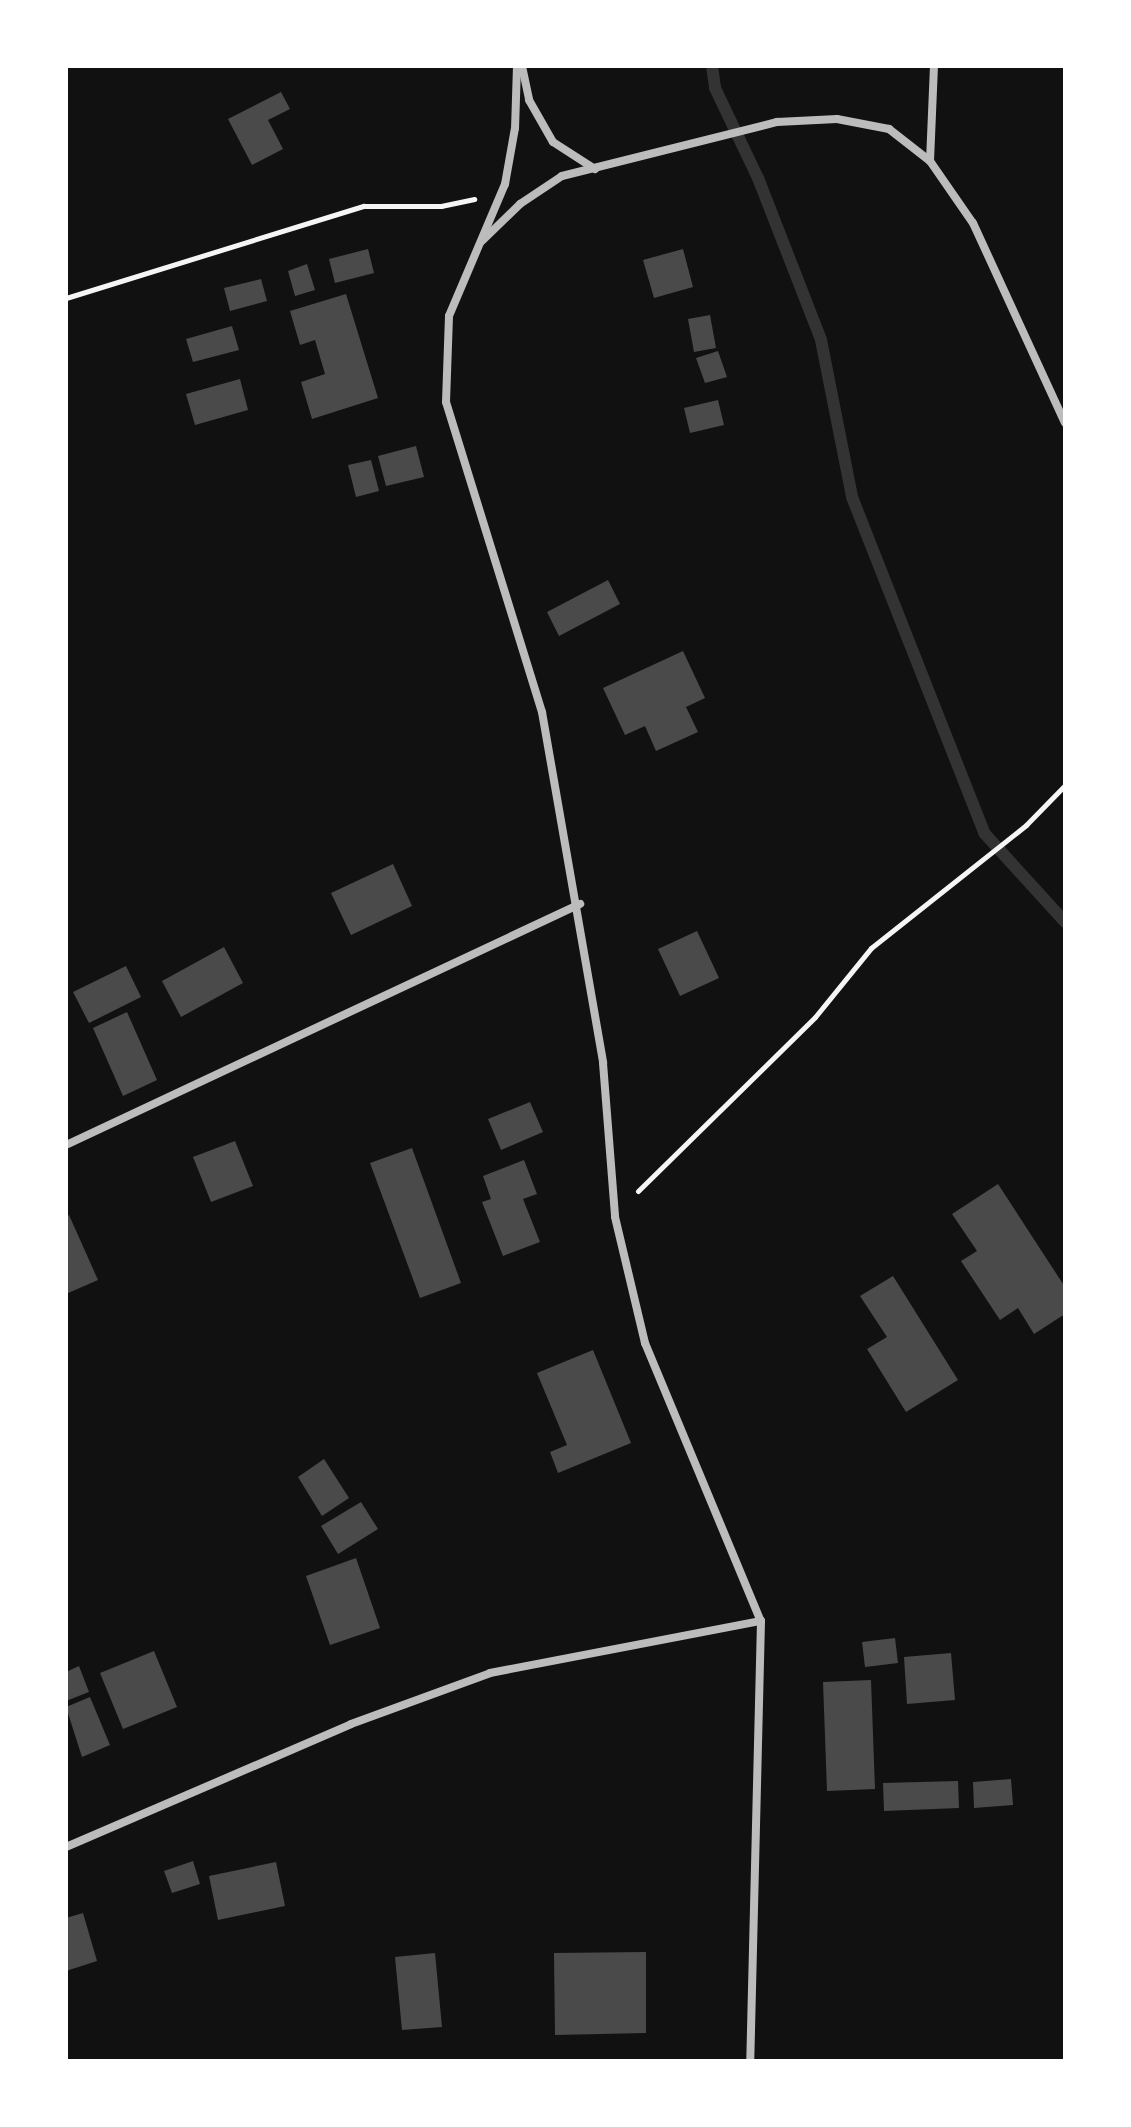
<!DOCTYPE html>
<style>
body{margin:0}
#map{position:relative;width:1131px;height:2127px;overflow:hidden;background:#111;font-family:"Source Sans 3",sans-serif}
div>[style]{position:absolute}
.stream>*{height:12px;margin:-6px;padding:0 6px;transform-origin:6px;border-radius:6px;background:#333}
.building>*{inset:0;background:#4a4a4a}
.path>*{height:5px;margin:-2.5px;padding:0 2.5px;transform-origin:2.5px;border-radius:2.5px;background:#f5f5f5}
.minor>*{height:8px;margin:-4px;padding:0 4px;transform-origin:4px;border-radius:4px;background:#bcbcbc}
span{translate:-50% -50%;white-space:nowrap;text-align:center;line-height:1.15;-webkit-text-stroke:6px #fff;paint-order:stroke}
.frame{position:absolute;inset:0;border:68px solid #fff;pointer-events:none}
</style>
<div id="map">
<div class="stream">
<div style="left:712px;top:66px;width:22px;rotate:82deg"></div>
<div style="left:715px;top:88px;width:100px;rotate:64.5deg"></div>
<div style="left:758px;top:178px;width:174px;rotate:68.7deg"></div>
<div style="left:821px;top:340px;width:160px;rotate:78.8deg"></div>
<div style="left:852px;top:497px;width:362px;rotate:68.5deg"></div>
<div style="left:985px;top:834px;width:119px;rotate:47.7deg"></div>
</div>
<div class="building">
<div style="clip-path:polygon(281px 92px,290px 109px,268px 120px,283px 149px,252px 165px,228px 119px)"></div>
<div style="clip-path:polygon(368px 249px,374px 273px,335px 283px,329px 259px)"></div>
<div style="clip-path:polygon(683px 249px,693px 287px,654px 298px,643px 260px)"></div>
<div style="clip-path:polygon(307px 264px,315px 290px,295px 296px,288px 271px)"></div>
<div style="clip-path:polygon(261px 279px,267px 301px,230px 311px,224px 288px)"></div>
<div style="clip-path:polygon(346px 294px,378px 398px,312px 419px,301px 382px,325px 374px,315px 340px,300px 345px,290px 311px)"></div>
<div style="clip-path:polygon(710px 315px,716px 348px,694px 352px,688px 319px)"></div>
<div style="clip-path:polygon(232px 326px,239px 350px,193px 362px,186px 339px)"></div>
<div style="clip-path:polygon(718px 351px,727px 377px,705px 383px,696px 358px)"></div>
<div style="clip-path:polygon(240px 379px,248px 410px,195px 425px,186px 394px)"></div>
<div style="clip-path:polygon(718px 400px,724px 425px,690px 433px,684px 408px)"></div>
<div style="clip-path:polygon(416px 446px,424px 477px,386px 486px,378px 456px)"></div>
<div style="clip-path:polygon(371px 460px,379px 491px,356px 497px,348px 465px)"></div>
<div style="clip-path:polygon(608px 580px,620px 604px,559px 636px,547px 612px)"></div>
<div style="clip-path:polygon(683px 651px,705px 698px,686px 707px,698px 732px,656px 751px,645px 726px,625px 735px,603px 688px)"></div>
<div style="clip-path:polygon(393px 864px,412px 906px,351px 935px,331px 893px)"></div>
<div style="clip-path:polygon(697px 931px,719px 978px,680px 996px,658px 949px)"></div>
<div style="clip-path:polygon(224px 947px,243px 983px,181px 1017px,162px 981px)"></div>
<div style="clip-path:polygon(126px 966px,141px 997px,89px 1023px,73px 992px)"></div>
<div style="clip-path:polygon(127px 1012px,157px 1080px,123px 1096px,93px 1028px)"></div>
<div style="clip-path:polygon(530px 1102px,543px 1132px,501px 1150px,488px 1119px)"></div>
<div style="clip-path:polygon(235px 1141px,253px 1186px,211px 1202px,193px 1157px)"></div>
<div style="clip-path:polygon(412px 1148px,461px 1283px,420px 1298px,370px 1163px)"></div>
<div style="clip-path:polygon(524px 1160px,537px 1194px,523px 1199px,540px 1242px,503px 1256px,482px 1202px,491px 1199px,483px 1176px)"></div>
<div style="clip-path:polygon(998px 1184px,1065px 1287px,1065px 1314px,1034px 1334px,1018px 1308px,1000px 1320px,961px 1261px,977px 1251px,952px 1214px)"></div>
<div style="clip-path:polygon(69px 1215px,98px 1280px,66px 1294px,66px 1217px)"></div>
<div style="clip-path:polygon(893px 1276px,958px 1380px,906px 1412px,867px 1349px,887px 1337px,860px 1296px)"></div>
<div style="clip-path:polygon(593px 1350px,631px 1443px,558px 1473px,550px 1452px,567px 1445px,537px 1373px)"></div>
<div style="clip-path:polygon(324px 1459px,349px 1498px,322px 1516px,298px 1477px)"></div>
<div style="clip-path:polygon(361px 1502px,378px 1529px,338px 1554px,321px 1526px)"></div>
<div style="clip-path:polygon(356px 1558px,380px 1628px,330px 1645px,306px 1576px)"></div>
<div style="clip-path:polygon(895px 1638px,898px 1663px,865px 1667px,862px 1642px)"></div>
<div style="clip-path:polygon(154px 1651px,177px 1707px,123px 1729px,100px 1673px)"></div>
<div style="clip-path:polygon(951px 1653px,955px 1700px,907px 1704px,904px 1657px)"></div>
<div style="clip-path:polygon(79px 1666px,89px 1692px,66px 1701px,66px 1672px)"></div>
<div style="clip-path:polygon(871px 1680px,875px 1789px,827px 1791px,823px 1682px)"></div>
<div style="clip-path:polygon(90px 1697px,110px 1745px,82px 1757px,66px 1707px)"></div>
<div style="clip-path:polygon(1011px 1779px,1013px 1805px,974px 1808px,973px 1782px)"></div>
<div style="clip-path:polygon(958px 1781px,959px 1808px,884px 1811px,883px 1783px)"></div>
<div style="clip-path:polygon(193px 1861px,200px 1884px,172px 1893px,164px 1871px)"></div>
<div style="clip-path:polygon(276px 1862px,285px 1906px,218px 1920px,209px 1876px)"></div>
<div style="clip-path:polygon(83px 1913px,97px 1961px,66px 1971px,66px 1918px)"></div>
<div style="clip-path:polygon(646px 1952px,646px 2033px,555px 2035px,554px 1953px)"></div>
<div style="clip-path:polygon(435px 1953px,442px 2027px,402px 2030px,395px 1957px)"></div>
</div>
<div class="path">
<div style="left:66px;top:298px;width:312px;rotate:-17.2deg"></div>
<div style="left:364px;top:206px;width:77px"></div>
<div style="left:441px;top:206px;width:34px;rotate:-12deg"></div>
<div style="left:638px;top:1191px;width:248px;rotate:-44.5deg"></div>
<div style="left:815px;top:1017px;width:89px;rotate:-50.9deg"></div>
<div style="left:871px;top:948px;width:198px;rotate:-38.4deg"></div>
<div style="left:1026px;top:825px;width:56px;rotate:-45.7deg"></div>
</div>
<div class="minor">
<div style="left:517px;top:66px;width:62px;rotate:91.8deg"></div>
<div style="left:515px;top:128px;width:57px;rotate:100.1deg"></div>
<div style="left:505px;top:184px;width:143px;rotate:113deg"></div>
<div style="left:449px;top:316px;width:86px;rotate:92deg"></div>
<div style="left:446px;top:402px;width:325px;rotate:72.8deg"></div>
<div style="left:542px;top:712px;width:356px;rotate:80.1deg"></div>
<div style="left:603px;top:1063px;width:154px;rotate:85.5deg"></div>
<div style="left:615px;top:1217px;width:130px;rotate:76.6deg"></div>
<div style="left:645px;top:1343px;width:301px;rotate:67.4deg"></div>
<div style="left:761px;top:1621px;width:440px;rotate:91.4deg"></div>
<div style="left:522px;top:66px;width:35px;rotate:78deg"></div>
<div style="left:529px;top:100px;width:48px;rotate:60.3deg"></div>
<div style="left:553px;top:142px;width:50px;rotate:32.7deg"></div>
<div style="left:930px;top:161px;width:95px;rotate:-87.6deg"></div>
<div style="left:482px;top:241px;width:53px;rotate:-44.2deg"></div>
<div style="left:520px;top:204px;width:50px;rotate:-33.7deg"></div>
<div style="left:562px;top:176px;width:222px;rotate:-14.1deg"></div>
<div style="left:777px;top:122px;width:60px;rotate:-2.9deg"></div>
<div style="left:837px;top:119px;width:53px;rotate:10.9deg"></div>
<div style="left:889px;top:129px;width:52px;rotate:38deg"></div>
<div style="left:930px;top:161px;width:75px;rotate:55.3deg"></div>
<div style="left:973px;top:223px;width:220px;rotate:65.3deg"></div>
<div style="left:66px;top:1145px;width:568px;rotate:-25.12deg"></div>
<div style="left:66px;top:1847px;width:310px;rotate:-23.3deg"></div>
<div style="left:351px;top:1724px;width:148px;rotate:-20.1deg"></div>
<div style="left:490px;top:1673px;width:276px;rotate:-10.9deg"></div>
</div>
<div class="frame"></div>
</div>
